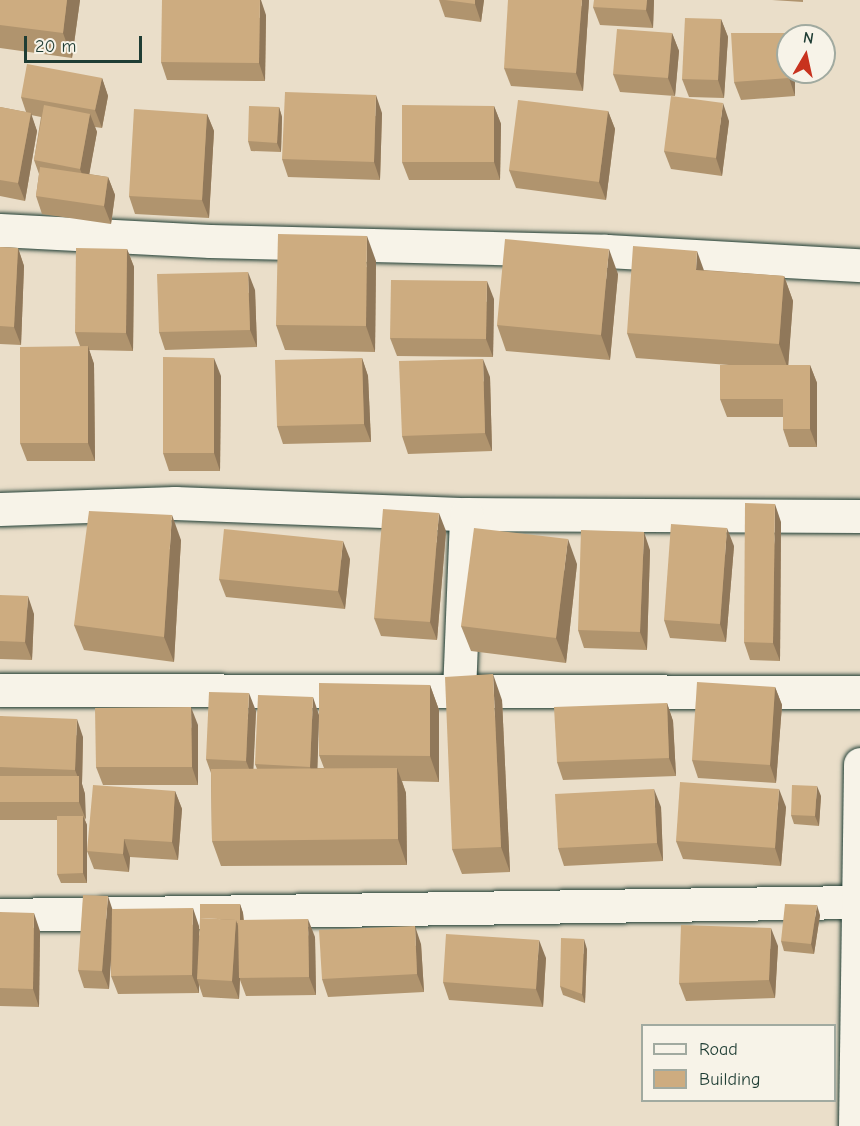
<!DOCTYPE html>
<style>
body{margin:0}
#map{position:relative;width:860px;height:1126px;overflow:hidden;background:#eadec9;font-family:"Comic Neue",sans-serif}
div>[style]{position:absolute}
.roads{filter:drop-shadow(0 0 2px #1f3d34) drop-shadow(0 0 2px #1f3d34)}
.minor>*{height:33px;margin:-16.5px;padding:0 16.5px;transform-origin:16.5px;border-radius:16.5px;background:#f7f3e8}
.wall>*{inset:0;background:#b0946e}
.shaded-wall>*{inset:0;background:#90785a}
.building>*{inset:0;background:#cdac80}
span{translate:-50% -50%;white-space:nowrap;text-align:center;line-height:1.15;-webkit-text-stroke:4.5px #f7f3e8;paint-order:stroke}
.legend{position:absolute;left:641px;top:1024px;width:195px;height:78px;box-sizing:border-box;background:#f7f3e8;border:2px solid #a1aaa0;margin:0;padding:8px 10px;list-style:none;font-size:18px;color:#1f3d34}
.legend li{display:flex;align-items:center;gap:12px;height:30px}
.legend b{width:30px;border:2px solid #a1aaa0}
.north{position:absolute;left:776px;top:24px;width:60px;height:60px;box-sizing:border-box;background:#f7f3e8;border:2px solid #a1aaa0;border-radius:50%;rotate:9deg;font-size:16px;font-weight:700;line-height:24px;text-align:center;color:#1f3d34}
.north::after{content:'';display:block;margin:auto;width:21px;height:27px;background:#c8321e;clip-path:polygon(50% 0,100% 100%,50% 72%,0 100%)}
.scale{position:absolute;left:24px;top:36px;width:118px;height:27px;box-sizing:border-box;border:3px solid #1f3d34;border-top:0;padding-left:8px;font-size:18px;line-height:21px;white-space:nowrap;color:#1f3d34;-webkit-text-stroke:4px #f7f3e8;paint-order:stroke}
</style>
<div id="map">
<div class="roads">
<div class="minor">
<div style="left:0;top:230px;width:210px;rotate:3deg"></div>
<div style="left:210px;top:241px;width:396px;rotate:1.4deg"></div>
<div style="left:606px;top:251px;width:254px;rotate:3.2deg"></div>
<div style="left:0;top:509px;width:175px;rotate:-2deg"></div>
<div style="left:175px;top:503px;width:291px;rotate:2.2deg"></div>
<div style="left:466px;top:514px;width:394px;rotate:0.3deg"></div>
<div style="left:0;top:690px;width:860px;rotate:0.13deg"></div>
<div style="left:459px;top:692px;width:178px;rotate:-87.7deg"></div>
<div style="left:0;top:915px;width:856px;rotate:-0.87deg"></div>
<div style="left:855px;top:1126px;width:362px;rotate:-89.2deg"></div>
</div>
</div>
<div class="wall">
<div style="clip-path:polygon(0 0,80px 0,72px 58px,0 48px)"></div>
<div style="clip-path:polygon(439px 0,484px 0,481px 22px,445px 17px)"></div>
<div style="clip-path:polygon(589px 0,583px 91px,511px 86px,504px 68px)"></div>
<div style="clip-path:polygon(654px 0,653px 28px,600px 25px,593px 7px)"></div>
<div style="clip-path:polygon(772px 0,803px 0,803px 2px)"></div>
<div style="clip-path:polygon(266px 15px,265px 81px,167px 80px,161px 62px)"></div>
<div style="clip-path:polygon(721px 19px,728px 37px,724px 98px,689px 97px,682px 79px)"></div>
<div style="clip-path:polygon(672px 33px,679px 51px,675px 96px,620px 92px,613px 74px)"></div>
<div style="clip-path:polygon(788px 33px,795px 96px,741px 100px,734px 82px)"></div>
<div style="clip-path:polygon(102px 78px,108px 96px,102px 128px,95px 127px,97px 132px,89px 174px,108px 177px,115px 195px,111px 224px,42px 214px,36px 196px,39px 174px,34px 160px,41px 117px,31px 115px,37px 131px,25px 201px,0 196px,0 107px,26px 112px,21px 97px)"></div>
<div style="clip-path:polygon(494px 106px,501px 124px,500px 180px,409px 180px,402px 162px)"></div>
<div style="clip-path:polygon(279px 107px,282px 117px,281px 152px,251px 151px,248px 141px)"></div>
<div style="clip-path:polygon(608px 111px,615px 129px,606px 200px,516px 188px,509px 170px)"></div>
<div style="clip-path:polygon(382px 113px,380px 180px,288px 177px,282px 159px)"></div>
<div style="clip-path:polygon(207px 114px,214px 131px,209px 218px,135px 214px,129px 196px)"></div>
<div style="clip-path:polygon(729px 121px,722px 176px,671px 169px,664px 151px)"></div>
<div style="clip-path:polygon(0 247px,18px 248px,24px 266px,21px 345px,0 344px)"></div>
<div style="clip-path:polygon(127px 249px,134px 267px,133px 351px,89px 350px,94px 364px,95px 461px,27px 461px,20px 443px,80px 346px,75px 332px)"></div>
<div style="clip-path:polygon(376px 261px,375px 352px,285px 350px,276px 325px)"></div>
<div style="clip-path:polygon(704px 270px,784px 276px,793px 301px,788px 365px,810px 365px,817px 383px,817px 447px,789px 447px,783px 429px,783px 417px,727px 417px,720px 399px,729px 365px,636px 358px,627px 333px)"></div>
<div style="clip-path:polygon(618px 274px,610px 360px,506px 351px,497px 325px)"></div>
<div style="clip-path:polygon(255px 290px,257px 347px,165px 350px,159px 332px)"></div>
<div style="clip-path:polygon(494px 299px,493px 357px,397px 356px,390px 338px)"></div>
<div style="clip-path:polygon(362px 358px,368px 376px,371px 442px,283px 444px,277px 426px)"></div>
<div style="clip-path:polygon(221px 376px,220px 471px,169px 471px,163px 453px)"></div>
<div style="clip-path:polygon(490px 377px,492px 451px,408px 454px,402px 436px)"></div>
<div style="clip-path:polygon(781px 522px,780px 661px,750px 660px,744px 642px)"></div>
<div style="clip-path:polygon(446px 531px,437px 640px,381px 636px,374px 618px)"></div>
<div style="clip-path:polygon(181px 540px,174px 662px,84px 650px,74px 625px)"></div>
<div style="clip-path:polygon(734px 546px,726px 642px,670px 638px,664px 620px)"></div>
<div style="clip-path:polygon(650px 550px,647px 650px,584px 648px,578px 630px)"></div>
<div style="clip-path:polygon(350px 559px,345px 609px,226px 597px,219px 579px)"></div>
<div style="clip-path:polygon(577px 564px,566px 663px,471px 651px,461px 626px)"></div>
<div style="clip-path:polygon(0 595px,34px 614px,32px 660px,0 659px)"></div>
<div style="clip-path:polygon(evenodd,430px 685px,439px 710px,439px 782px,402px 781px,406px 793px,407px 865px,221px 866px,212px 841px,211px 773px,206px 759px,256px 711px,253px 769px,257px 769px,255px 764px,319px 715px,430px 685px,319px 715px,319px 755px,324px 768px,317px 768px,319px 715px)"></div>
<div style="clip-path:polygon(775px 687px,782px 705px,776px 783px,698px 778px,692px 760px)"></div>
<div style="clip-path:polygon(502px 700px,510px 872px,462px 874px,452px 849px)"></div>
<div style="clip-path:polygon(667px 703px,673px 721px,676px 776px,563px 780px,557px 762px)"></div>
<div style="clip-path:polygon(0 716px,83px 737px,82px 784px,85px 794px,85px 820px,87px 825px,87px 883px,61px 883px,57px 874px,57px 820px,0 820px)"></div>
<div style="clip-path:polygon(198px 725px,198px 785px,103px 785px,96px 767px)"></div>
<div style="clip-path:polygon(175px 791px,182px 809px,178px 860px,130px 857px,129px 872px,94px 869px,87px 851px)"></div>
<div style="clip-path:polygon(821px 796px,819px 826px,794px 824px,791px 815px)"></div>
<div style="clip-path:polygon(661px 807px,663px 861px,564px 866px,558px 848px)"></div>
<div style="clip-path:polygon(786px 807px,781px 866px,683px 859px,676px 841px)"></div>
<div style="clip-path:polygon(240px 904px,243px 913px,244px 920px,315px 937px,316px 995px,246px 996px,240px 980px,239px 999px,203px 997px,199px 985px,199px 993px,118px 994px,111px 976px,111px 955px,109px 989px,84px 988px,78px 970px,112px 909px,199px 926px,199px 936px)"></div>
<div style="clip-path:polygon(0 912px,40px 931px,39px 1007px,0 1006px)"></div>
<div style="clip-path:polygon(820px 915px,814px 954px,784px 951px,781px 941px)"></div>
<div style="clip-path:polygon(421px 944px,424px 992px,328px 997px,322px 979px)"></div>
<div style="clip-path:polygon(778px 946px,775px 998px,686px 1001px,679px 983px)"></div>
<div style="clip-path:polygon(587px 949px,585px 1003px,563px 995px,560px 986px)"></div>
<div style="clip-path:polygon(546px 958px,543px 1007px,449px 1000px,443px 982px)"></div>
</div>
<div class="shaded-wall">
<div style="clip-path:polygon(67px 0,80px 0,72px 58px,63px 33px)"></div>
<div style="clip-path:polygon(260px 0,261px 0,266px 15px,265px 81px,259px 63px)"></div>
<div style="clip-path:polygon(475px 0,484px 0,481px 22px,475px 4px)"></div>
<div style="clip-path:polygon(582px 0,589px 0,583px 91px,576px 73px)"></div>
<div style="clip-path:polygon(647px 0,654px 0,653px 28px,646px 10px)"></div>
<div style="clip-path:polygon(721px 19px,728px 37px,724px 98px,718px 80px)"></div>
<div style="clip-path:polygon(672px 33px,679px 51px,675px 96px,668px 78px)"></div>
<div style="clip-path:polygon(789px 72px,795px 72px,795px 96px,789px 78px)"></div>
<div style="clip-path:polygon(102px 78px,108px 96px,102px 128px,95px 110px)"></div>
<div style="clip-path:polygon(376px 95px,382px 113px,380px 180px,374px 162px)"></div>
<div style="clip-path:polygon(723px 103px,729px 121px,722px 176px,716px 158px)"></div>
<div style="clip-path:polygon(494px 106px,501px 124px,500px 180px,494px 162px)"></div>
<div style="clip-path:polygon(279px 107px,282px 117px,281px 152px,277px 143px)"></div>
<div style="clip-path:polygon(608px 111px,615px 129px,606px 200px,599px 182px)"></div>
<div style="clip-path:polygon(31px 113px,37px 131px,25px 201px,18px 183px)"></div>
<div style="clip-path:polygon(90px 114px,97px 132px,87px 187px,80px 169px)"></div>
<div style="clip-path:polygon(207px 114px,214px 131px,209px 218px,202px 200px)"></div>
<div style="clip-path:polygon(108px 177px,115px 195px,111px 224px,104px 206px)"></div>
<div style="clip-path:polygon(367px 236px,376px 261px,375px 352px,366px 326px)"></div>
<div style="clip-path:polygon(18px 248px,24px 266px,21px 345px,14px 327px)"></div>
<div style="clip-path:polygon(127px 249px,134px 267px,133px 351px,126px 333px)"></div>
<div style="clip-path:polygon(609px 249px,618px 274px,610px 360px,601px 335px)"></div>
<div style="clip-path:polygon(697px 251px,706px 276px,696px 270px)"></div>
<div style="clip-path:polygon(248px 272px,255px 290px,257px 347px,250px 330px)"></div>
<div style="clip-path:polygon(784px 276px,793px 301px,788px 369px,779px 344px)"></div>
<div style="clip-path:polygon(487px 281px,494px 299px,493px 357px,486px 339px)"></div>
<div style="clip-path:polygon(88px 346px,94px 364px,95px 461px,88px 443px)"></div>
<div style="clip-path:polygon(214px 358px,221px 376px,220px 471px,214px 453px)"></div>
<div style="clip-path:polygon(362px 358px,368px 376px,371px 442px,364px 424px)"></div>
<div style="clip-path:polygon(483px 359px,490px 377px,492px 451px,485px 433px)"></div>
<div style="clip-path:polygon(810px 365px,817px 383px,817px 447px,810px 429px)"></div>
<div style="clip-path:polygon(775px 504px,781px 522px,780px 661px,773px 643px)"></div>
<div style="clip-path:polygon(439px 513px,446px 531px,437px 640px,430px 622px)"></div>
<div style="clip-path:polygon(172px 515px,181px 540px,174px 662px,164px 637px)"></div>
<div style="clip-path:polygon(727px 528px,734px 546px,726px 642px,720px 624px)"></div>
<div style="clip-path:polygon(644px 532px,650px 550px,647px 650px,640px 632px)"></div>
<div style="clip-path:polygon(568px 539px,577px 564px,566px 663px,556px 638px)"></div>
<div style="clip-path:polygon(343px 541px,350px 559px,345px 609px,338px 591px)"></div>
<div style="clip-path:polygon(28px 596px,34px 614px,32px 660px,25px 642px)"></div>
<div style="clip-path:polygon(493px 674px,502px 700px,510px 872px,501px 847px)"></div>
<div style="clip-path:polygon(430px 685px,439px 710px,439px 782px,430px 756px)"></div>
<div style="clip-path:polygon(775px 687px,782px 705px,776px 783px,770px 765px)"></div>
<div style="clip-path:polygon(249px 693px,256px 711px,253px 779px,246px 761px)"></div>
<div style="clip-path:polygon(313px 697px,319px 715px,317px 785px,310px 767px)"></div>
<div style="clip-path:polygon(667px 703px,673px 721px,676px 776px,669px 758px)"></div>
<div style="clip-path:polygon(191px 707px,198px 725px,198px 785px,192px 767px)"></div>
<div style="clip-path:polygon(77px 719px,83px 737px,82px 784px,85px 794px,86px 820px,79px 802px,79px 780px,75px 770px)"></div>
<div style="clip-path:polygon(397px 768px,406px 793px,407px 865px,398px 839px)"></div>
<div style="clip-path:polygon(817px 786px,821px 796px,819px 826px,815px 816px)"></div>
<div style="clip-path:polygon(654px 789px,661px 807px,663px 861px,657px 843px)"></div>
<div style="clip-path:polygon(779px 789px,786px 807px,781px 866px,775px 848px)"></div>
<div style="clip-path:polygon(175px 791px,182px 809px,178px 860px,172px 842px)"></div>
<div style="clip-path:polygon(83px 816px,87px 825px,87px 883px,83px 873px)"></div>
<div style="clip-path:polygon(124px 839px,130px 857px,129px 872px,123px 854px)"></div>
<div style="clip-path:polygon(108px 896px,114px 914px,109px 989px,102px 971px)"></div>
<div style="clip-path:polygon(240px 904px,243px 913px,244px 932px,240px 923px)"></div>
<div style="clip-path:polygon(817px 905px,820px 915px,814px 954px,811px 944px)"></div>
<div style="clip-path:polygon(193px 908px,199px 926px,199px 979px,197px 979px,199px 985px,199px 993px,192px 975px)"></div>
<div style="clip-path:polygon(34px 913px,40px 931px,39px 1007px,33px 989px)"></div>
<div style="clip-path:polygon(308px 919px,315px 937px,316px 995px,309px 977px)"></div>
<div style="clip-path:polygon(236px 920px,242px 938px,239px 999px,232px 981px)"></div>
<div style="clip-path:polygon(415px 926px,421px 944px,424px 992px,417px 974px)"></div>
<div style="clip-path:polygon(771px 928px,778px 946px,775px 998px,769px 980px)"></div>
<div style="clip-path:polygon(584px 939px,587px 949px,585px 1003px,582px 994px)"></div>
<div style="clip-path:polygon(539px 940px,546px 958px,543px 1007px,536px 989px)"></div>
</div>
<div class="building">
<div style="clip-path:polygon(0 0,67px 0,63px 33px,0 25px)"></div>
<div style="clip-path:polygon(162px 0,260px 0,259px 63px,161px 62px)"></div>
<div style="clip-path:polygon(445px 0,475px 0,475px 4px)"></div>
<div style="clip-path:polygon(508px 0,582px 0,576px 73px,504px 68px)"></div>
<div style="clip-path:polygon(594px 0,647px 0,646px 10px,593px 7px)"></div>
<div style="clip-path:polygon(685px 18px,721px 19px,718px 80px,682px 79px)"></div>
<div style="clip-path:polygon(617px 29px,672px 33px,668px 78px,613px 74px)"></div>
<div style="clip-path:polygon(731px 33px,788px 33px,788px 72px,789px 72px,789px 78px,734px 82px)"></div>
<div style="clip-path:polygon(27px 64px,102px 78px,95px 110px,21px 97px)"></div>
<div style="clip-path:polygon(285px 92px,376px 95px,374px 162px,282px 159px)"></div>
<div style="clip-path:polygon(671px 96px,723px 103px,716px 158px,664px 151px)"></div>
<div style="clip-path:polygon(518px 100px,608px 111px,599px 182px,509px 170px)"></div>
<div style="clip-path:polygon(44px 105px,90px 114px,80px 169px,34px 160px)"></div>
<div style="clip-path:polygon(402px 105px,494px 106px,494px 162px,402px 162px)"></div>
<div style="clip-path:polygon(249px 106px,279px 107px,277px 143px,248px 141px)"></div>
<div style="clip-path:polygon(0 107px,31px 113px,18px 183px,0 180px)"></div>
<div style="clip-path:polygon(134px 109px,207px 114px,202px 200px,129px 196px)"></div>
<div style="clip-path:polygon(40px 167px,108px 177px,104px 206px,36px 196px)"></div>
<div style="clip-path:polygon(278px 234px,367px 236px,366px 326px,276px 325px)"></div>
<div style="clip-path:polygon(505px 239px,609px 249px,601px 335px,497px 325px)"></div>
<div style="clip-path:polygon(633px 246px,697px 251px,696px 270px,784px 276px,779px 344px,627px 333px)"></div>
<div style="clip-path:polygon(0 247px,18px 248px,14px 327px,0 326px)"></div>
<div style="clip-path:polygon(76px 248px,127px 249px,126px 333px,75px 332px)"></div>
<div style="clip-path:polygon(248px 272px,250px 330px,159px 332px,157px 274px)"></div>
<div style="clip-path:polygon(391px 280px,487px 281px,486px 339px,390px 338px)"></div>
<div style="clip-path:polygon(88px 346px,88px 443px,20px 443px,20px 347px)"></div>
<div style="clip-path:polygon(163px 357px,214px 358px,214px 453px,163px 453px)"></div>
<div style="clip-path:polygon(362px 358px,364px 424px,277px 426px,275px 360px)"></div>
<div style="clip-path:polygon(483px 359px,485px 433px,402px 436px,399px 361px)"></div>
<div style="clip-path:polygon(720px 365px,810px 365px,810px 429px,783px 429px,783px 399px,720px 399px)"></div>
<div style="clip-path:polygon(745px 503px,775px 504px,773px 643px,744px 642px)"></div>
<div style="clip-path:polygon(383px 509px,439px 513px,430px 622px,374px 618px)"></div>
<div style="clip-path:polygon(89px 511px,172px 515px,164px 637px,74px 625px)"></div>
<div style="clip-path:polygon(671px 524px,727px 528px,720px 624px,664px 620px)"></div>
<div style="clip-path:polygon(474px 528px,568px 539px,556px 638px,461px 626px)"></div>
<div style="clip-path:polygon(224px 529px,343px 541px,338px 591px,219px 579px)"></div>
<div style="clip-path:polygon(581px 530px,644px 532px,640px 632px,578px 630px)"></div>
<div style="clip-path:polygon(0 595px,28px 596px,25px 642px,0 641px)"></div>
<div style="clip-path:polygon(493px 674px,501px 847px,452px 849px,445px 677px)"></div>
<div style="clip-path:polygon(697px 682px,775px 687px,770px 765px,692px 760px)"></div>
<div style="clip-path:polygon(319px 683px,430px 685px,430px 756px,319px 755px)"></div>
<div style="clip-path:polygon(209px 692px,249px 693px,246px 761px,206px 759px)"></div>
<div style="clip-path:polygon(258px 695px,313px 697px,310px 767px,255px 764px)"></div>
<div style="clip-path:polygon(667px 703px,669px 758px,557px 762px,554px 707px)"></div>
<div style="clip-path:polygon(191px 707px,192px 767px,96px 767px,95px 708px)"></div>
<div style="clip-path:polygon(0 716px,77px 719px,75px 770px,0 767px)"></div>
<div style="clip-path:polygon(397px 768px,398px 839px,212px 841px,211px 769px)"></div>
<div style="clip-path:polygon(0 776px,79px 776px,79px 802px,0 802px)"></div>
<div style="clip-path:polygon(680px 782px,779px 789px,775px 848px,676px 841px)"></div>
<div style="clip-path:polygon(93px 785px,175px 791px,172px 842px,124px 839px,123px 854px,87px 851px)"></div>
<div style="clip-path:polygon(792px 785px,817px 786px,815px 816px,791px 815px)"></div>
<div style="clip-path:polygon(654px 789px,657px 843px,558px 848px,555px 794px)"></div>
<div style="clip-path:polygon(57px 816px,83px 816px,83px 873px,57px 874px)"></div>
<div style="clip-path:polygon(83px 895px,108px 896px,102px 971px,78px 970px)"></div>
<div style="clip-path:polygon(200px 904px,240px 904px,240px 920px,238px 920px,238px 923px,237px 923px,236px 920px,200px 918px)"></div>
<div style="clip-path:polygon(785px 904px,817px 905px,811px 944px,781px 941px)"></div>
<div style="clip-path:polygon(193px 908px,192px 975px,111px 976px,112px 909px)"></div>
<div style="clip-path:polygon(0 912px,34px 913px,33px 989px,0 988px)"></div>
<div style="clip-path:polygon(200px 918px,236px 920px,232px 981px,197px 979px)"></div>
<div style="clip-path:polygon(308px 919px,309px 977px,239px 978px,238px 920px)"></div>
<div style="clip-path:polygon(681px 925px,771px 928px,769px 980px,679px 983px)"></div>
<div style="clip-path:polygon(415px 926px,417px 974px,322px 979px,319px 930px)"></div>
<div style="clip-path:polygon(446px 934px,539px 940px,536px 989px,443px 982px)"></div>
<div style="clip-path:polygon(561px 938px,584px 939px,582px 994px,560px 986px)"></div>
</div>
<ul class="legend">
<li><b style="height:8px;background:#f7f3e8"></b>Road</li>
<li><b style="height:16px;background:#cdac80"></b>Building</li>
</ul>
<div class="north">N</div>
<div class="scale">20 m</div>
</div>
